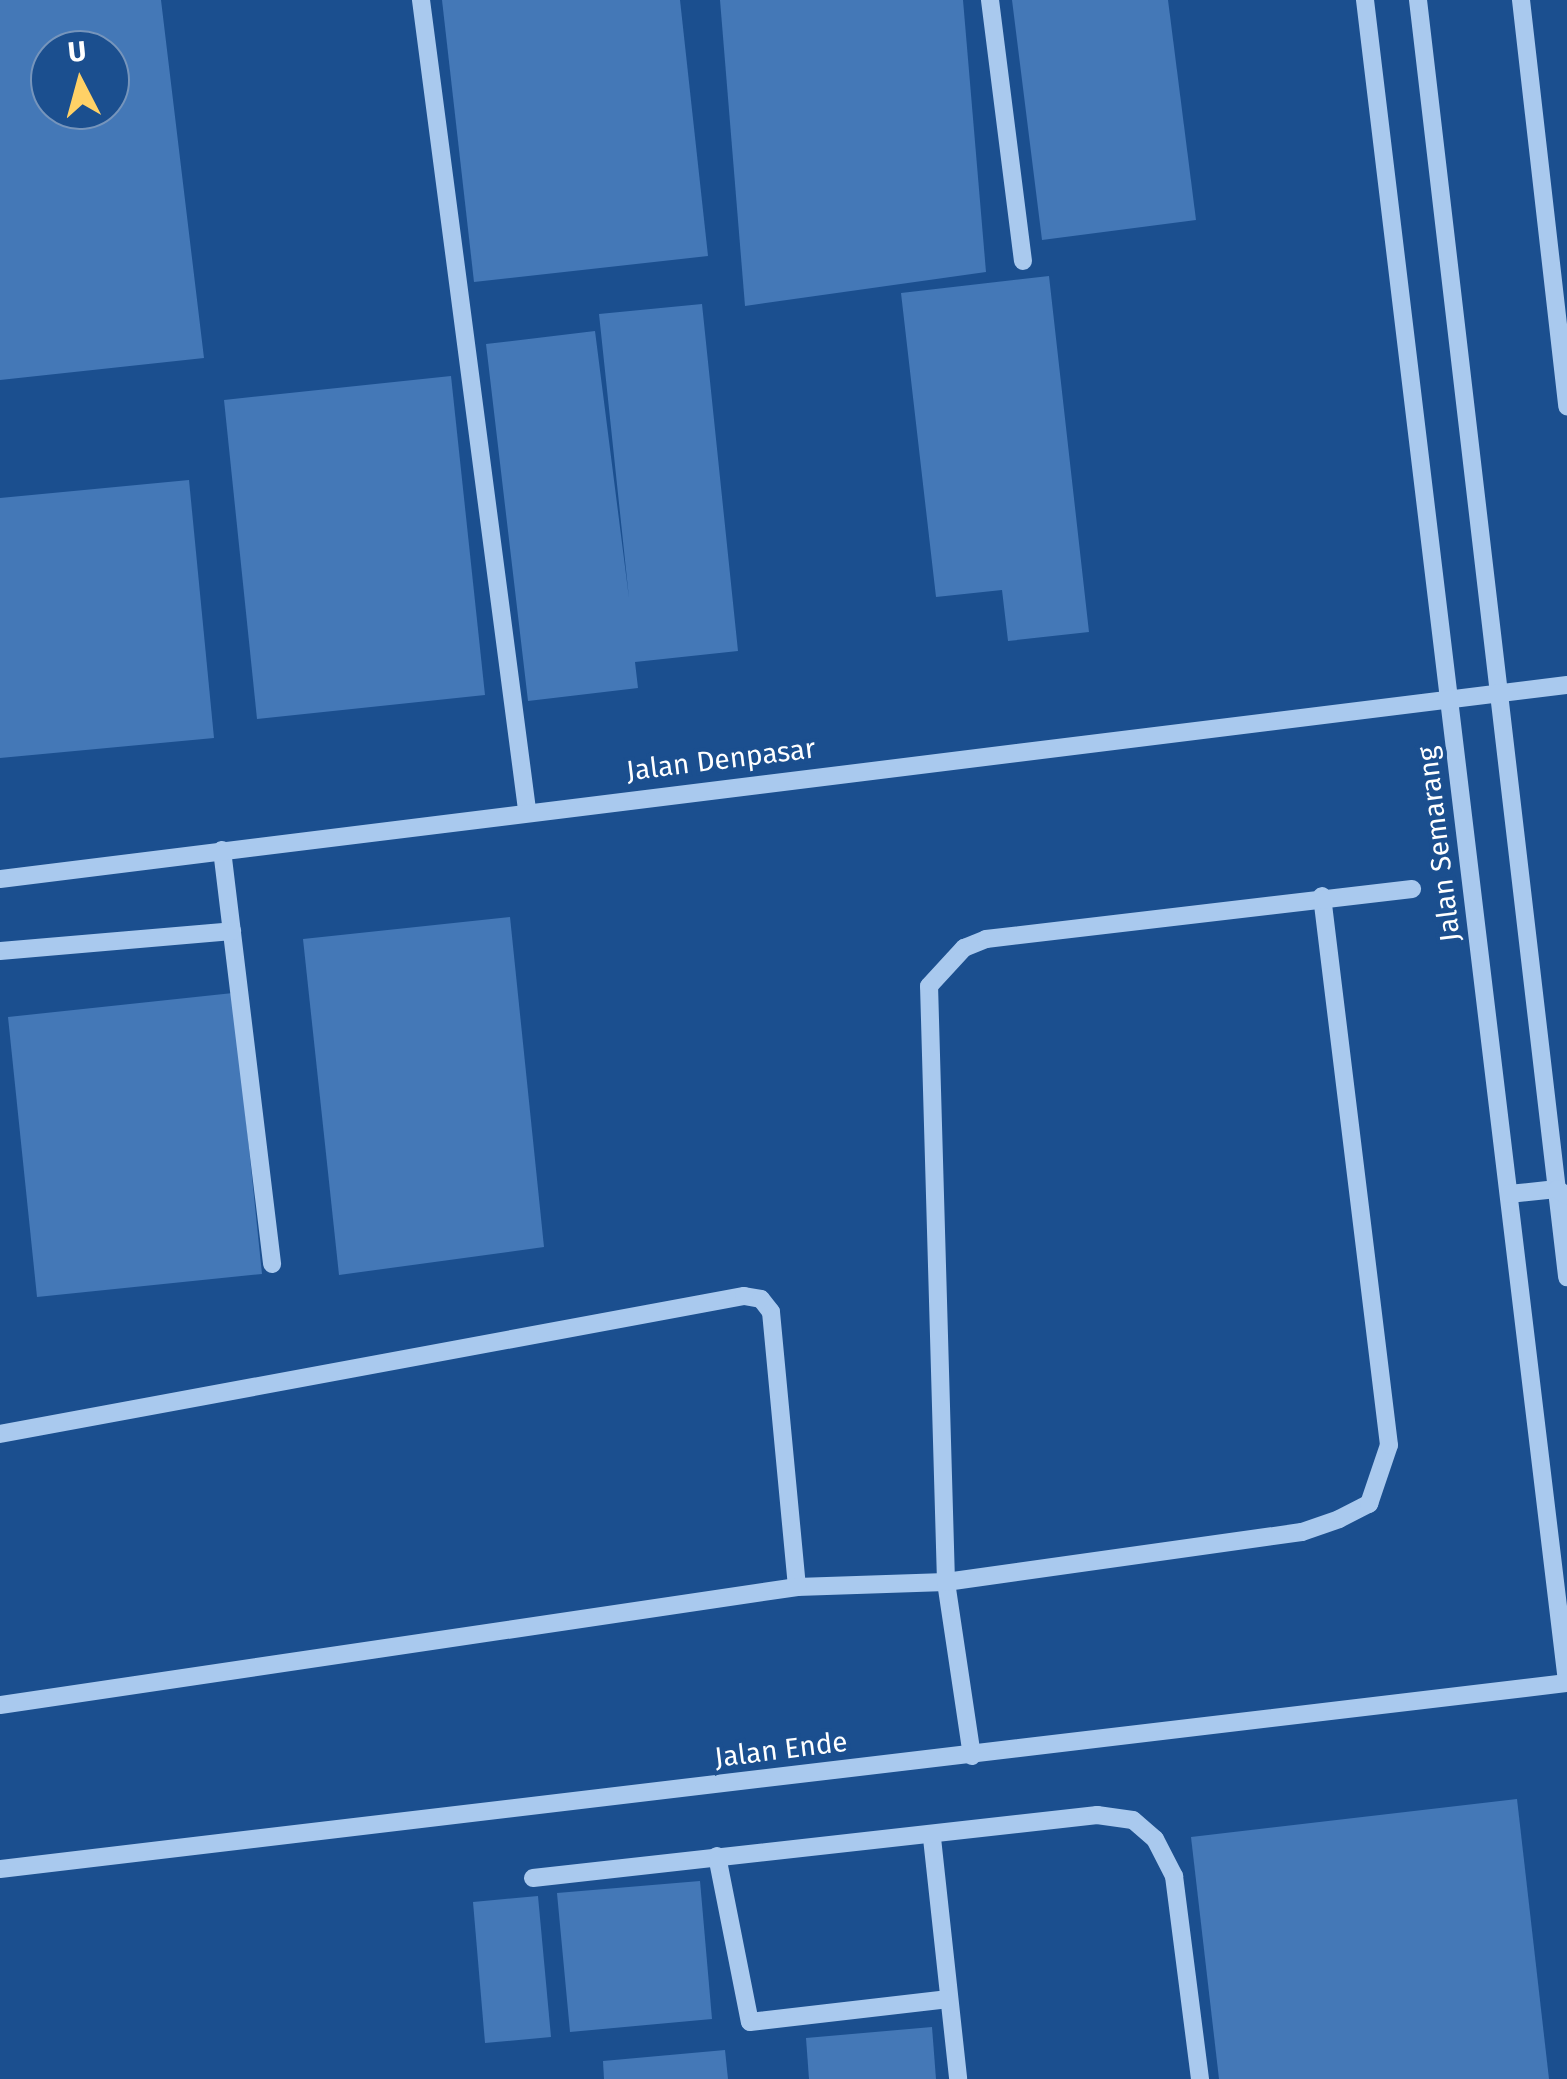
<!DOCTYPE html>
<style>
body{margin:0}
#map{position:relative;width:1567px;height:2079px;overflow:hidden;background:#1b4f8f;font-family:"Fira Sans",sans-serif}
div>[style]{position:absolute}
.building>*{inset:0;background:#4478b7}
.minor>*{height:18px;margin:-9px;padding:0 9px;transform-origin:9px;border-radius:9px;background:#a9c9ee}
span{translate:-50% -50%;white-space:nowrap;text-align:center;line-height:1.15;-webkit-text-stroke:8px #1b4f8f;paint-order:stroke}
.street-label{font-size:28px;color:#fff}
.north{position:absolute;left:30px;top:30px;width:100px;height:100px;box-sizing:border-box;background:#1b4f8f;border:2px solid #7695bc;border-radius:50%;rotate:354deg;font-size:28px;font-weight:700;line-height:40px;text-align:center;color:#fff}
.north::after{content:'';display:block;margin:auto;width:35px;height:45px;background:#ffd166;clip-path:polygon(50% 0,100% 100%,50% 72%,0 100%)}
</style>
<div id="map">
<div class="building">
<div style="clip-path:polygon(evenodd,0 0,161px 0,204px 358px,0 380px,0 0,50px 50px,110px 50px,110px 110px,50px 110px,50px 50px)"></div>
<div style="clip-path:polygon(442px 0,680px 0,708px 256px,474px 282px)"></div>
<div style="clip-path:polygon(720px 0,963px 0,986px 272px,745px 306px)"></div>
<div style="clip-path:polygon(1012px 0,1168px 0,1196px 220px,1042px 240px)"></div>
<div style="clip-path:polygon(1049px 276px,1089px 632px,1008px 641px,1002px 590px,936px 597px,901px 293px)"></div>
<div style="clip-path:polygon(702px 304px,738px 651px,635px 662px,638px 688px,528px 701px,486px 344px,595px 331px,629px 598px,599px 314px)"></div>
<div style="clip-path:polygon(451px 376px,485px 695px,257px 719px,224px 400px)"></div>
<div style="clip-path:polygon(189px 480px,214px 738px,0 758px,0 498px)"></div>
<div style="clip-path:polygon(510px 917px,544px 1247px,339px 1275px,303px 939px)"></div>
<div style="clip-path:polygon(233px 993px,262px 1274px,37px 1297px,8px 1017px)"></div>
<div style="clip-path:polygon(1517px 1799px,1549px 2079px,1219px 2079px,1191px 1837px)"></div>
<div style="clip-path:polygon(700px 1881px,712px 2019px,570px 2032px,557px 1893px)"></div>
<div style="clip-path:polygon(538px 1896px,551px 2037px,485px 2043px,473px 1902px)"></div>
<div style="clip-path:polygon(932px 2027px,936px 2079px,809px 2079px,806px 2038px)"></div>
<div style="clip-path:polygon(725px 2050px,728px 2079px,604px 2079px,603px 2061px)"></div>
</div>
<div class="minor">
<div style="left:421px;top:0;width:817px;rotate:82.54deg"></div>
<div style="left:990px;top:0;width:263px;rotate:82.8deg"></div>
<div style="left:1365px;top:0;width:1693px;rotate:83.15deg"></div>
<div style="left:1418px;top:0;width:1286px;rotate:83.34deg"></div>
<div style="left:1521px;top:0;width:409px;rotate:83.5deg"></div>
<div style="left:222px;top:850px;width:417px;rotate:83.1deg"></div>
<div style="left:0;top:879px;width:1579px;rotate:-7.06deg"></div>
<div style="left:0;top:951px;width:233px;rotate:-4.9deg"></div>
<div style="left:1509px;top:1194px;width:48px;rotate:-5.9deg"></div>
<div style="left:1557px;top:1189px;width:11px;rotate:34deg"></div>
<div style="left:0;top:1434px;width:757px;rotate:-10.51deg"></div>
<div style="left:744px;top:1296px;width:17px;rotate:10deg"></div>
<div style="left:761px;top:1299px;width:16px;rotate:52deg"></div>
<div style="left:771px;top:1312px;width:276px;rotate:84.6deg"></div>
<div style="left:797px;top:1587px;width:149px;rotate:-1.9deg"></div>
<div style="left:946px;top:1582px;width:359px;rotate:-8deg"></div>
<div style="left:1302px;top:1532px;width:39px;rotate:-19deg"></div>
<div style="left:1339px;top:1519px;width:34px;rotate:-27deg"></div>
<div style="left:1369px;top:1504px;width:62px;rotate:-71.3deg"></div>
<div style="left:1389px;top:1445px;width:553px;rotate:-96.96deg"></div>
<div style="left:0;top:1705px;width:806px;rotate:-8.42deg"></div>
<div style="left:972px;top:1756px;width:176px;rotate:-98.5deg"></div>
<div style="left:946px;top:1582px;width:596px;rotate:-91.63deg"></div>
<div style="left:929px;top:986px;width:52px;rotate:-47.4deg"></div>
<div style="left:964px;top:948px;width:24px;rotate:-22deg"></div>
<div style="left:986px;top:939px;width:429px;rotate:-6.7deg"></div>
<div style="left:932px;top:1838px;width:242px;rotate:83.8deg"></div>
<div style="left:717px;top:1856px;width:169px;rotate:78.8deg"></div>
<div style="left:750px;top:2022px;width:200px;rotate:-6.6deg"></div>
<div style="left:0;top:1869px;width:1578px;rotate:-6.77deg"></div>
<div style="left:533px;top:1878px;width:568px;rotate:-6.37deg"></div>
<div style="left:1097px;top:1815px;width:36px;rotate:8deg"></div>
<div style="left:1133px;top:1820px;width:29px;rotate:41deg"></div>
<div style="left:1155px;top:1839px;width:42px;rotate:62.8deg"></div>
<div style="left:1174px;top:1876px;width:205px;rotate:82.7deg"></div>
</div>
<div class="street-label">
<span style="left:721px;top:760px;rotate:-7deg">Jalan Denpasar</span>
<span style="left:1439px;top:844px;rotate:-97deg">Jalan Semarang</span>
<span style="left:781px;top:1750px;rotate:-7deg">Jalan Ende</span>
</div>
<div class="north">U</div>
</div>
